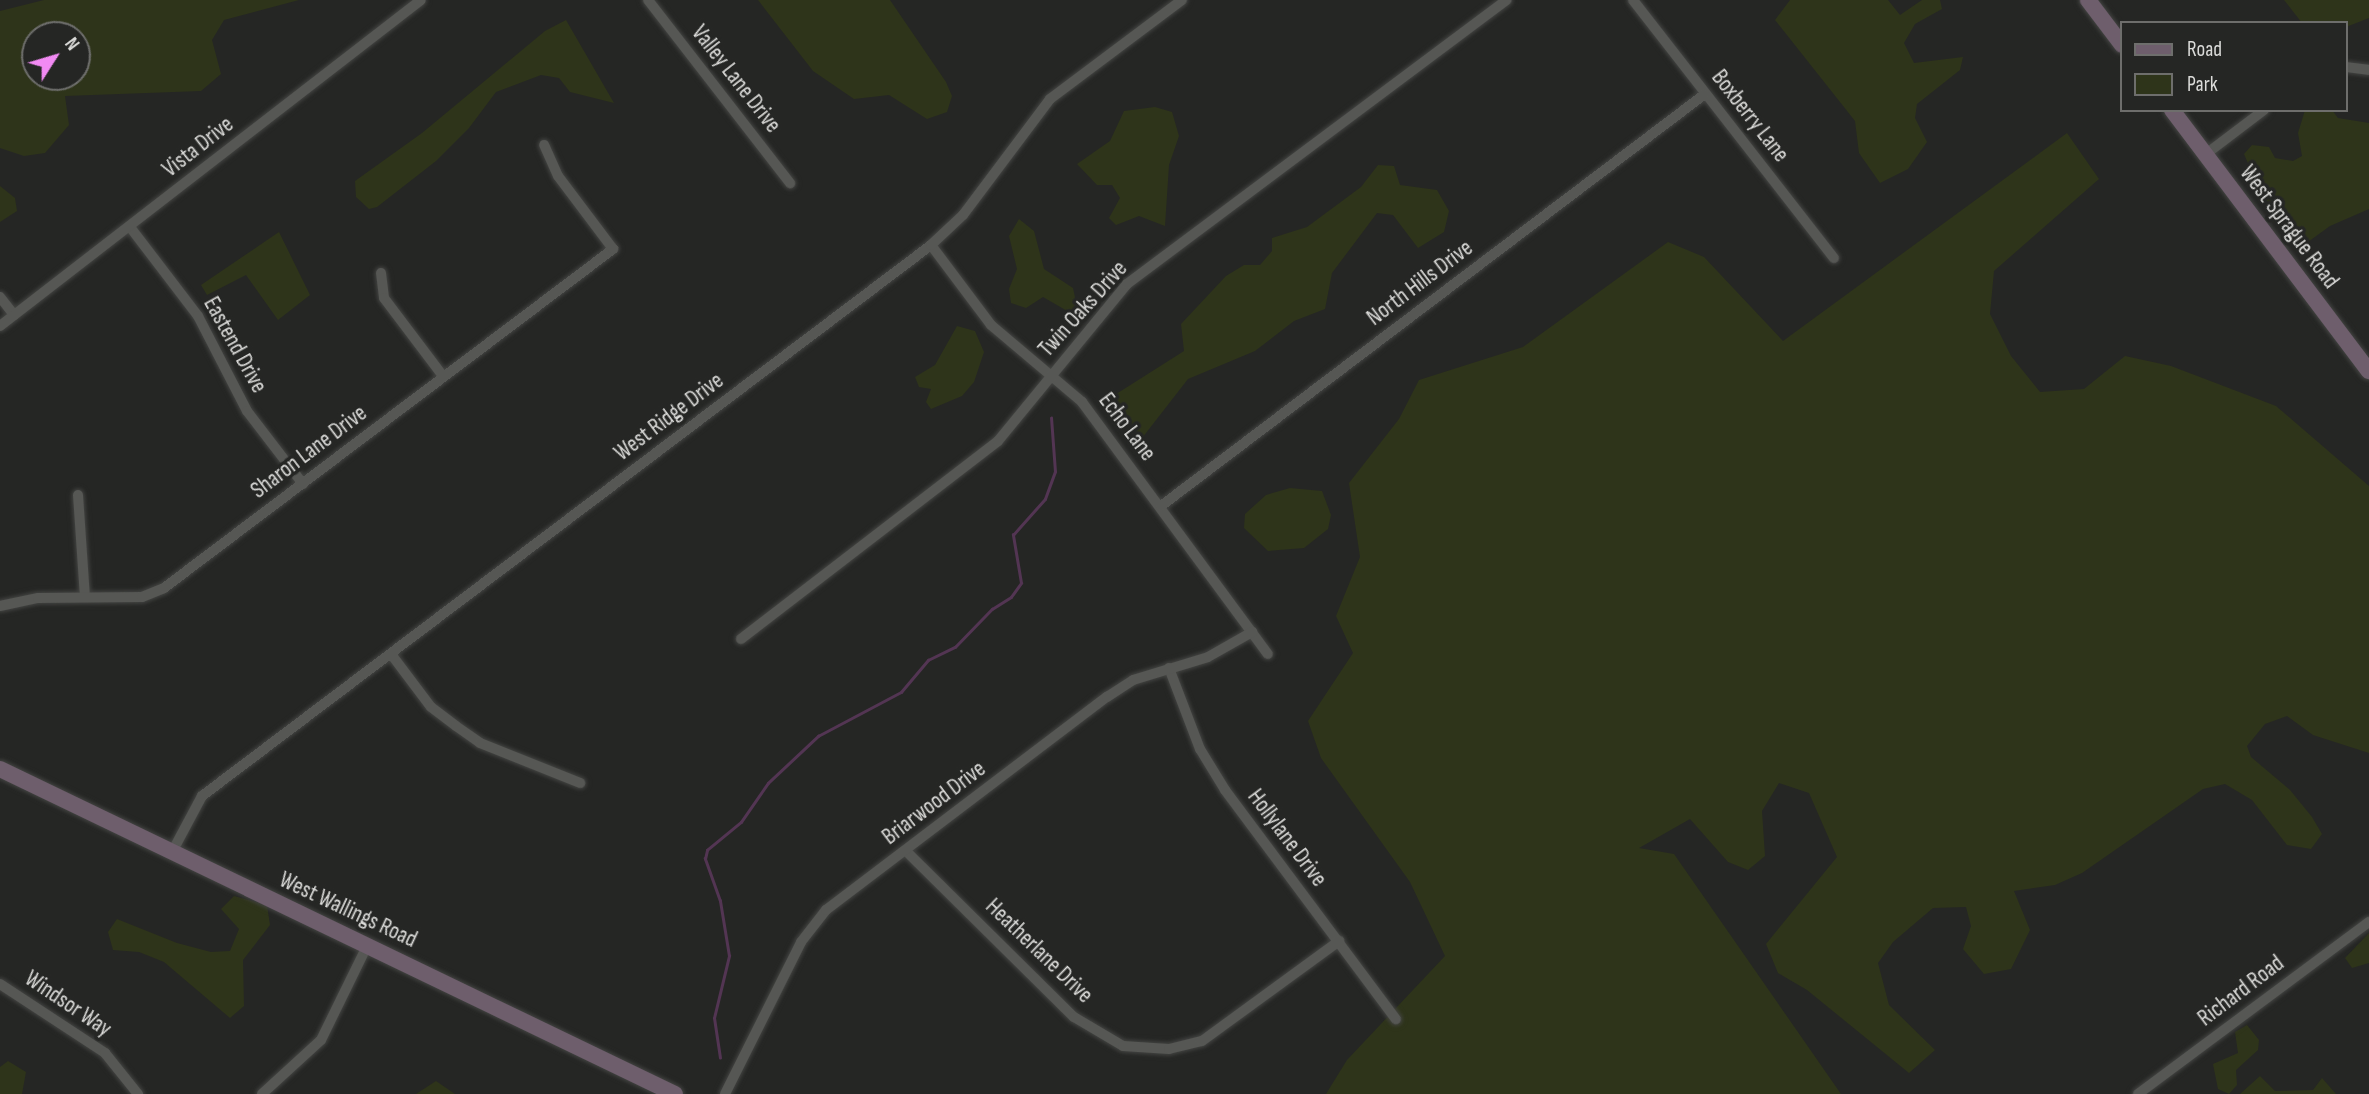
<!DOCTYPE html>
<style>
body{margin:0}
#map{position:relative;width:2369px;height:1094px;overflow:hidden;background:#252624;font-family:"Sofia Sans Condensed",sans-serif}
div>[style]{position:absolute}
.green>*{inset:0;background:#2e341a}
.stream>*{height:2.5px;margin:-1.25px;padding:0 1.25px;transform-origin:1.25px;border-radius:1.25px;background:#533553}
.roads{filter:drop-shadow(0 0 2px #434442) drop-shadow(0 0 2px #434442)}
.street>*{height:10px;margin:-5px;padding:0 5px;transform-origin:5px;border-radius:5px;background:#565754}
.secondary>*{height:16px;margin:-8px;padding:0 8px;transform-origin:8px;border-radius:8px;background:#6e5e6c}
span{translate:-50% -50%;white-space:nowrap;text-align:center;line-height:1.15;-webkit-text-stroke:7px #252624;paint-order:stroke}
.street-label{font-size:23px;color:#dbdbd9}
.legend{position:absolute;left:2120px;top:21px;width:228px;height:91px;box-sizing:border-box;background:#252624;border:2px solid #6e6e6c;margin:0;padding:9px 12px;list-style:none;font-size:21px;color:#dbdbd9}
.legend li{display:flex;align-items:center;gap:14px;height:35px}
.legend b{width:35px;border:2px solid #6e6e6c}
.north{position:absolute;left:21px;top:21px;width:70px;height:70px;box-sizing:border-box;background:#252624;border:2px solid #6e6e6c;border-radius:50%;rotate:53deg;font-size:19px;font-weight:700;line-height:28px;text-align:center;color:#dbdbd9}
.north::after{content:'';display:block;margin:auto;width:24px;height:32px;background:#f28af3;clip-path:polygon(50% 0,100% 100%,50% 72%,0 100%)}
</style>
<div id="map">
<div class="green">
<div style="clip-path:polygon(evenodd,44px 0,299px 0,224px 20px,212px 40px,221px 74px,201px 91px,65px 96px,69px 125px,45px 153px,24px 156px,0 148px,0 11px,44px 0,35px 35px,77px 35px,77px 77px,35px 77px,35px 35px)"></div>
<div style="clip-path:polygon(758px 0,890px 0,946px 82px,952px 96px,947px 112px,927px 119px,889px 95px,854px 99px,813px 71px)"></div>
<div style="clip-path:polygon(1790px 0,1888px 0,1900px 15px,1922px 0,1940px 0,1942px 9px,1915px 24px,1904px 43px,1914px 63px,1963px 57px,1960px 70px,1917px 104px,1915px 118px,1927px 142px,1908px 169px,1880px 183px,1859px 153px,1855px 121px,1775px 20px)"></div>
<div style="clip-path:polygon(2284px 0,2369px 0,2369px 18px,2346px 27px,2346px 23px,2302px 23px)"></div>
<div style="clip-path:polygon(566px 20px,614px 103px,570px 92px,559px 78px,541px 75px,496px 92px,469px 128px,436px 161px,377px 207px,369px 209px,356px 197px,355px 181px,422px 133px,545px 31px)"></div>
<div style="clip-path:polygon(1155px 107px,1172px 112px,1179px 136px,1169px 165px,1165px 226px,1139px 216px,1116px 225px,1109px 218px,1120px 198px,1112px 185px,1097px 185px,1077px 164px,1110px 141px,1124px 111px)"></div>
<div style="clip-path:polygon(2305px 110px,2332px 110px,2338px 118px,2369px 123px,2369px 209px,2330px 226px,2301px 247px,2273px 222px,2244px 154px,2252px 145px,2269px 147px,2275px 158px,2293px 161px,2302px 156px,2298px 133px)"></div>
<div style="clip-path:polygon(2067px 133px,2099px 179px,1994px 271px,1990px 314px,2011px 356px,2040px 392px,2084px 389px,2125px 356px,2171px 366px,2276px 406px,2369px 486px,2369px 753px,2313px 735px,2287px 716px,2265px 724px,2247px 746px,2251px 757px,2290px 790px,2312px 817px,2322px 834px,2311px 849px,2287px 845px,2252px 800px,2225px 784px,2203px 789px,2082px 873px,2055px 885px,2014px 891px,2030px 930px,2011px 969px,1984px 974px,1963px 949px,1971px 926px,1966px 907px,1933px 908px,1893px 942px,1878px 963px,1889px 1005px,1935px 1050px,1909px 1073px,1807px 990px,1778px 973px,1766px 944px,1837px 857px,1809px 793px,1779px 783px,1762px 811px,1765px 856px,1748px 870px,1728px 862px,1690px 819px,1639px 848px,1674px 854px,1841px 1094px,1326px 1094px,1347px 1060px,1445px 956px,1410px 882px,1321px 758px,1308px 721px,1353px 653px,1336px 616px,1360px 557px,1349px 483px,1399px 419px,1419px 380px,1523px 347px,1668px 242px,1704px 257px,1783px 341px)"></div>
<div style="clip-path:polygon(1378px 165px,1394px 166px,1400px 185px,1437px 190px,1449px 211px,1444px 232px,1418px 248px,1393px 215px,1377px 213px,1332px 273px,1325px 309px,1294px 321px,1255px 351px,1188px 379px,1139px 442px,1115px 412px,1113px 396px,1184px 351px,1181px 324px,1226px 276px,1244px 265px,1260px 265px,1272px 251px,1272px 238px,1307px 227px,1361px 187px)"></div>
<div style="clip-path:polygon(0 186px,15px 198px,17px 211px,0 222px)"></div>
<div style="clip-path:polygon(1019px 219px,1034px 231px,1044px 269px,1073px 288px,1077px 307px,1069px 312px,1043px 297px,1026px 308px,1011px 303px,1009px 289px,1017px 269px,1009px 236px)"></div>
<div style="clip-path:polygon(279px 232px,310px 295px,278px 320px,246px 275px,207px 295px,201px 285px)"></div>
<div style="clip-path:polygon(957px 326px,975px 331px,984px 352px,974px 382px,962px 396px,931px 409px,926px 402px,931px 389px,919px 387px,915px 377px,935px 365px)"></div>
<div style="clip-path:polygon(1290px 488px,1322px 491px,1331px 515px,1328px 529px,1304px 548px,1268px 551px,1244px 528px,1245px 514px,1266px 495px)"></div>
<div style="clip-path:polygon(234px 896px,267px 905px,270px 925px,243px 960px,244px 1006px,230px 1018px,164px 962px,139px 952px,113px 950px,108px 932px,117px 919px,177px 943px,211px 952px,230px 951px,239px 929px,221px 909px)"></div>
<div style="clip-path:polygon(2369px 933px,2369px 963px,2352px 968px,2345px 958px)"></div>
<div style="clip-path:polygon(2247px 1025px,2259px 1040px,2258px 1050px,2236px 1070px,2237px 1085px,2229px 1094px,2218px 1089px,2213px 1064px,2238px 1053px,2235px 1032px)"></div>
<div style="clip-path:polygon(8px 1061px,26px 1072px,22px 1094px,0 1094px,0 1067px)"></div>
<div style="clip-path:polygon(2260px 1076px,2275px 1091px,2313px 1090px,2322px 1078px,2336px 1094px,2240px 1094px)"></div>
<div style="clip-path:polygon(436px 1081px,455px 1094px,416px 1094px)"></div>
</div>
<div class="stream">
<div style="left:720px;top:1058px;width:40px;rotate:-98.5deg"></div>
<div style="left:714px;top:1018px;width:64px;rotate:-76.4deg"></div>
<div style="left:729px;top:956px;width:56px;rotate:-99.3deg"></div>
<div style="left:720px;top:901px;width:45px;rotate:-109.7deg"></div>
<div style="left:705px;top:859px;width:9px;rotate:-77deg"></div>
<div style="left:707px;top:850px;width:44px;rotate:-39.5deg"></div>
<div style="left:741px;top:822px;width:47px;rotate:-55.3deg"></div>
<div style="left:768px;top:783px;width:69px;rotate:-43.2deg"></div>
<div style="left:818px;top:736px;width:94px;rotate:-27.9deg"></div>
<div style="left:901px;top:692px;width:42px;rotate:-49.8deg"></div>
<div style="left:928px;top:660px;width:30px;rotate:-26deg"></div>
<div style="left:955px;top:647px;width:53px;rotate:-45.8deg"></div>
<div style="left:992px;top:609px;width:22px;rotate:-32deg"></div>
<div style="left:1011px;top:597px;width:17px;rotate:-54deg"></div>
<div style="left:1021px;top:583px;width:49px;rotate:-99.5deg"></div>
<div style="left:1013px;top:535px;width:48px;rotate:-48.4deg"></div>
<div style="left:1045px;top:499px;width:29px;rotate:-70deg"></div>
<div style="left:1055px;top:472px;width:54px;rotate:-94.2deg"></div>
</div>
<div class="roads">
<div class="street">
<div style="left:648px;top:0;width:232px;rotate:52.2deg"></div>
<div style="left:1633px;top:0;width:327px;rotate:52.1deg"></div>
<div style="left:2346px;top:67px;width:23px;rotate:7deg"></div>
<div style="left:2206px;top:154px;width:73px;rotate:-37.2deg"></div>
<div style="left:130px;top:227px;width:112px;rotate:52.6deg"></div>
<div style="left:198px;top:316px;width:107px;rotate:62.7deg"></div>
<div style="left:247px;top:411px;width:92px;rotate:52.5deg"></div>
<div style="left:931px;top:245px;width:100px;rotate:53.1deg"></div>
<div style="left:991px;top:325px;width:119px;rotate:40.2deg"></div>
<div style="left:1082px;top:402px;width:313px;rotate:53.6deg"></div>
<div style="left:381px;top:273px;width:25px;rotate:83deg"></div>
<div style="left:384px;top:298px;width:98px;rotate:52.9deg"></div>
<div style="left:0;top:297px;width:23px;rotate:52deg"></div>
<div style="left:0;top:326px;width:532px;rotate:-37.75deg"></div>
<div style="left:78px;top:495px;width:102px;rotate:86.1deg"></div>
<div style="left:1161px;top:506px;width:682px;rotate:-37.14deg"></div>
<div style="left:0;top:606px;width:39px;rotate:-12deg"></div>
<div style="left:38px;top:598px;width:104px;rotate:-0.6deg"></div>
<div style="left:142px;top:597px;width:24px;rotate:-22deg"></div>
<div style="left:164px;top:588px;width:563px;rotate:-37.05deg"></div>
<div style="left:613px;top:249px;width:91px;rotate:-127deg"></div>
<div style="left:558px;top:176px;width:34px;rotate:-114deg"></div>
<div style="left:741px;top:639px;width:324px;rotate:-37.6deg"></div>
<div style="left:998px;top:441px;width:203px;rotate:-50.6deg"></div>
<div style="left:1127px;top:284px;width:474px;rotate:-36.8deg"></div>
<div style="left:391px;top:654px;width:66px;rotate:53deg"></div>
<div style="left:431px;top:707px;width:31px;rotate:37deg"></div>
<div style="left:456px;top:726px;width:29px;rotate:35deg"></div>
<div style="left:480px;top:743px;width:108px;rotate:21.8deg"></div>
<div style="left:1169px;top:668px;width:87px;rotate:69.1deg"></div>
<div style="left:1200px;top:749px;width:48px;rotate:58.6deg"></div>
<div style="left:1225px;top:790px;width:286px;rotate:53.3deg"></div>
<div style="left:906px;top:851px;width:236px;rotate:44.7deg"></div>
<div style="left:1074px;top:1017px;width:57px;rotate:30.6deg"></div>
<div style="left:1123px;top:1046px;width:46px;rotate:3.7deg"></div>
<div style="left:1169px;top:1049px;width:34px;rotate:-14deg"></div>
<div style="left:1202px;top:1041px;width:170px;rotate:-36.1deg"></div>
<div style="left:171px;top:854px;width:66px;rotate:-61.9deg"></div>
<div style="left:202px;top:796px;width:914px;rotate:-37.08deg"></div>
<div style="left:931px;top:245px;width:44px;rotate:-43.2deg"></div>
<div style="left:963px;top:215px;width:145px;rotate:-53.1deg"></div>
<div style="left:1050px;top:99px;width:165px;rotate:-36.9deg"></div>
<div style="left:0;top:984px;width:126px;rotate:33.3deg"></div>
<div style="left:105px;top:1053px;width:53px;rotate:51.2deg"></div>
<div style="left:262px;top:1094px;width:80px;rotate:-42.5deg"></div>
<div style="left:321px;top:1040px;width:107px;rotate:-63.9deg"></div>
<div style="left:725px;top:1094px;width:170px;rotate:-63.4deg"></div>
<div style="left:801px;top:942px;width:41px;rotate:-52deg"></div>
<div style="left:826px;top:910px;width:353px;rotate:-37.2deg"></div>
<div style="left:1107px;top:697px;width:31px;rotate:-33deg"></div>
<div style="left:1133px;top:680px;width:78px;rotate:-17deg"></div>
<div style="left:1208px;top:657px;width:51px;rotate:-29.6deg"></div>
<div style="left:2138px;top:1094px;width:288px;rotate:-36.7deg"></div>
</div>
<div class="secondary">
<div style="left:2088px;top:0;width:56px;rotate:52.9deg"></div>
<div style="left:2172px;top:110px;width:327px;rotate:53deg"></div>
<div style="left:0;top:769px;width:749px;rotate:25.71deg"></div>
</div>
</div>
<div class="street-label">
<span style="left:736px;top:79px;rotate:52deg">Valley Lane Drive</span>
<span style="left:1750px;top:116px;rotate:52deg">Boxberry Lane</span>
<span style="left:198px;top:147px;rotate:-38deg">Vista Drive</span>
<span style="left:2289px;top:227px;rotate:53deg">West Sprague Road</span>
<span style="left:1420px;top:283px;rotate:-37deg">North Hills Drive</span>
<span style="left:1083px;top:309px;rotate:-48deg">Twin Oaks Drive</span>
<span style="left:235px;top:345px;rotate:61deg">Eastend Drive</span>
<span style="left:669px;top:417px;rotate:-37deg">West Ridge Drive</span>
<span style="left:1127px;top:427px;rotate:53deg">Echo Lane</span>
<span style="left:309px;top:452px;rotate:-37deg">Sharon Lane Drive</span>
<span style="left:934px;top:803px;rotate:-37deg">Briarwood Drive</span>
<span style="left:1287px;top:838px;rotate:53deg">Hollylane Drive</span>
<span style="left:348px;top:910px;rotate:25deg">West Wallings Road</span>
<span style="left:1039px;top:951px;rotate:44deg">Heatherlane Drive</span>
<span style="left:2241px;top:991px;rotate:-37deg">Richard Road</span>
<span style="left:68px;top:1004px;rotate:34deg">Windsor Way</span>
</div>
<ul class="legend">
<li><b style="height:9px;background:#6e5e6c"></b>Road</li>
<li><b style="height:19px;background:#2e341a"></b>Park</li>
</ul>
<div class="north">N</div>
</div>
